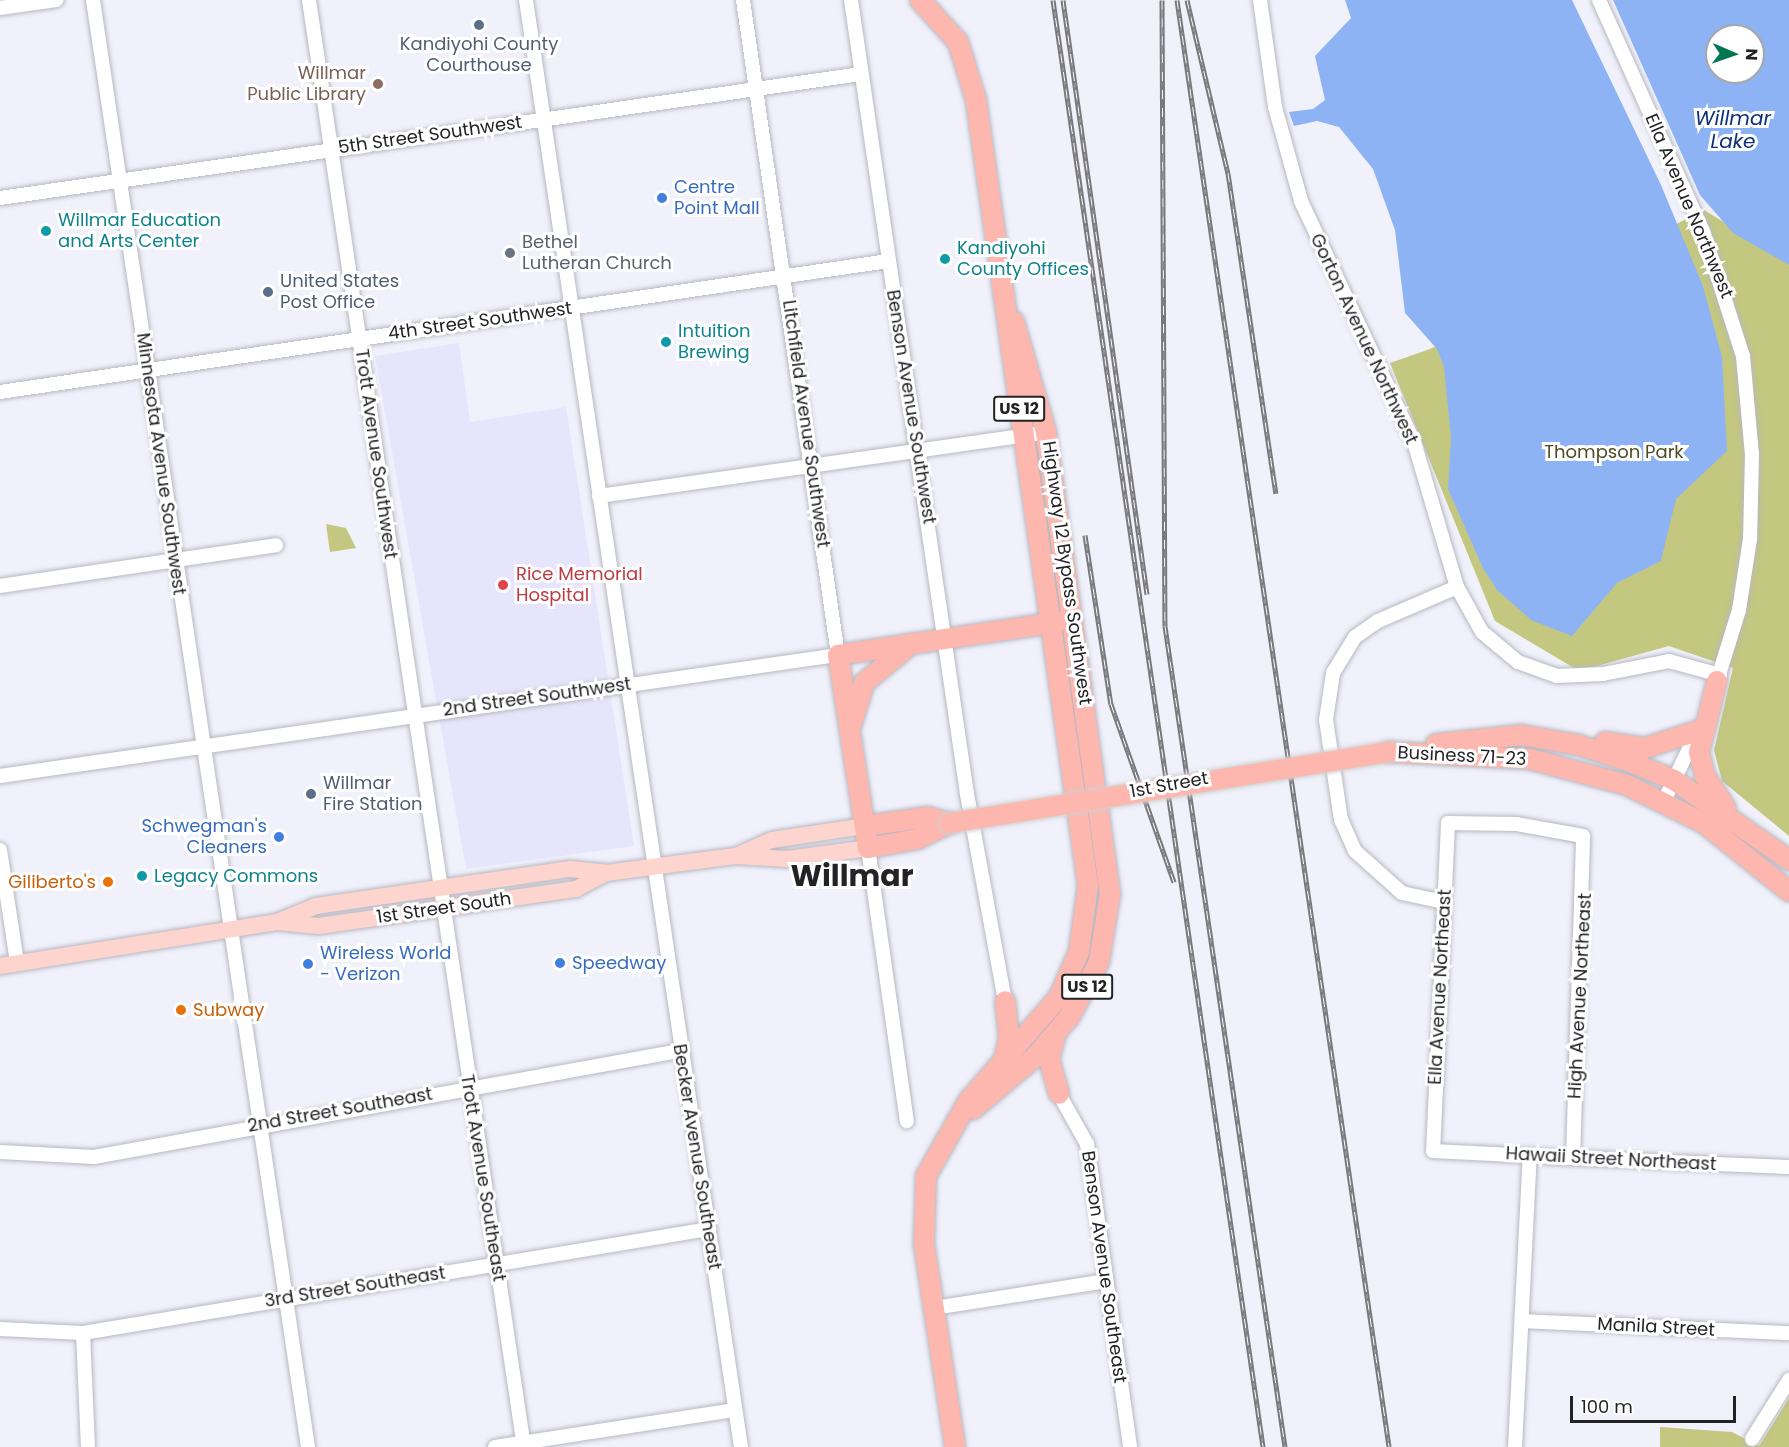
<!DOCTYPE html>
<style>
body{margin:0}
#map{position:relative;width:1789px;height:1447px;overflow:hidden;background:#f0f1fa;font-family:Poppins,sans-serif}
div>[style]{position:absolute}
.medical>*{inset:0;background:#e7e5fb}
.green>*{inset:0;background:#c4c780}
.water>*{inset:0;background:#8eb3f5}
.roads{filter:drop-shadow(0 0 2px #b7b8c1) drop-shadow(0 0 2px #b7b8c1)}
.minor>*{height:14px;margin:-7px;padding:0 7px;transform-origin:7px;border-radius:7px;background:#fff}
.major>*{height:16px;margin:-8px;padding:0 8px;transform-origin:8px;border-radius:8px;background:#fed4ce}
.highway>*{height:20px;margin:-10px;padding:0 10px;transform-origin:10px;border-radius:10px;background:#fdb7ae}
.rail>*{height:5px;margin-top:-2.5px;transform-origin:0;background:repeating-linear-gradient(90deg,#fff 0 9px,#78787d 0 18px);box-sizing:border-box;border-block:2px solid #78787d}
.bridges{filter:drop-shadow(0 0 2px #cfcfcf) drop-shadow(0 0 2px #cfcfcf)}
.highway-bridge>*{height:20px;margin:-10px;padding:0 10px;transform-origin:10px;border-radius:10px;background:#fdb7ae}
.dots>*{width:16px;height:16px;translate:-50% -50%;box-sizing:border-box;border:3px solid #fff;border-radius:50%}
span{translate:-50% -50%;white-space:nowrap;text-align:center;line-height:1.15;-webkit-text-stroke:6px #fff;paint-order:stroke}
.shield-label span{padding:2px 4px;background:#fff;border:2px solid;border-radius:4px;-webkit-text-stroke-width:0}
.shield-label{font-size:16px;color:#232326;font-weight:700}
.service-label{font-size:18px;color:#4e5e75}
.left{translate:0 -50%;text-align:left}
.education-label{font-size:18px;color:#785e54}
.right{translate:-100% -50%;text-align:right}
.street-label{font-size:18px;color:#232326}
.shop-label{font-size:18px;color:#366cbe}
.culture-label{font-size:18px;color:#0d838f}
.worship-label{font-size:18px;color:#5b616d}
.park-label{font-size:18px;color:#4c4d22}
.health-label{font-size:18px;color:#be3a42}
.food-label{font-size:18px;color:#c56008}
.water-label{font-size:20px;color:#0c3177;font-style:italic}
.town-label{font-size:30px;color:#232326;font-weight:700}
.north{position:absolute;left:1705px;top:24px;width:60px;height:60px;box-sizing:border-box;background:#fff;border:2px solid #a7a7a8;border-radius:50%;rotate:92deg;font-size:16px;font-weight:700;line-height:24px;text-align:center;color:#232326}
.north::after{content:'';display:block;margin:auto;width:21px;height:27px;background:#007651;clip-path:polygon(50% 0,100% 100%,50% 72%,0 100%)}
.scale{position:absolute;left:1570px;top:1396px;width:166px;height:27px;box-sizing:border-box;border:3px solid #232326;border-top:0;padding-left:8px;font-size:18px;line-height:21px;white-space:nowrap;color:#232326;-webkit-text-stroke:4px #fff;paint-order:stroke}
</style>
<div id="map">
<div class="medical">
<div style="clip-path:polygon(459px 343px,470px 422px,566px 407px,634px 846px,466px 869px,375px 356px)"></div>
</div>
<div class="green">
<div style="clip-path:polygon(1704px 210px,1789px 262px,1789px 836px,1722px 781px,1714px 750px,1733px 668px,1669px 646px,1579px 671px,1495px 621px,1390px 363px,1430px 349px)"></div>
<div style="clip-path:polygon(326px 524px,346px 528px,356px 548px,330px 552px)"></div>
<div style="clip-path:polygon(1789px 1398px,1789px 1447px,1660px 1447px,1660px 1427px,1732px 1432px,1759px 1446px)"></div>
</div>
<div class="water">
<div style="clip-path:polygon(1345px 0,1572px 0,1661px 185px,1703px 286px,1722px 357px,1727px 451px,1676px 499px,1661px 561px,1617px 583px,1572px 636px,1531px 620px,1497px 590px,1483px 568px,1448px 489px,1451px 438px,1444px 367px,1437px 349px,1405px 313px,1395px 230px,1373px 169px,1339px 127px,1317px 121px,1294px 126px,1289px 112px,1313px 109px,1325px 100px,1315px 56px,1351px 18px)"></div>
<div style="clip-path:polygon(evenodd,1613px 0,1789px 0,1789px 265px,1733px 233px,1700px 195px,1613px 0,1717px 36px,1753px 36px,1753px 72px,1717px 72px,1717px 36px)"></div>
</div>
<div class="roads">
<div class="minor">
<div style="left:93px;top:0;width:1463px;rotate:81.55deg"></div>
<div style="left:309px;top:0;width:1463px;rotate:81.55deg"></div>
<div style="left:526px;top:0;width:1463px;rotate:81.55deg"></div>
<div style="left:851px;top:0;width:802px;rotate:81.69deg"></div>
<div style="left:967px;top:794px;width:210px;rotate:79.6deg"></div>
<div style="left:1260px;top:0;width:108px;rotate:82deg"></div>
<div style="left:1275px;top:107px;width:98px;rotate:74.5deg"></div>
<div style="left:1301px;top:201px;width:266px;rotate:64.9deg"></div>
<div style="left:1414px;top:442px;width:151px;rotate:73.5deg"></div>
<div style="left:1457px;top:587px;width:51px;rotate:60.9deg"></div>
<div style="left:1482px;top:632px;width:47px;rotate:39.8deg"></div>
<div style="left:1518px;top:662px;width:41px;rotate:19.7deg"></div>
<div style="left:1557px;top:676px;width:46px;rotate:-2.5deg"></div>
<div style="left:1603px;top:674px;width:67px;rotate:-11.1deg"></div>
<div style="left:1669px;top:661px;width:53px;rotate:15.4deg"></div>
<div style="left:1599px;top:0;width:253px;rotate:65.8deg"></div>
<div style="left:1703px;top:231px;width:131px;rotate:72.3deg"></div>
<div style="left:1743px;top:356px;width:98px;rotate:84.8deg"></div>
<div style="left:1752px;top:454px;width:85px;rotate:91.3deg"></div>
<div style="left:1750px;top:539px;width:72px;rotate:98.8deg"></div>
<div style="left:1739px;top:610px;width:74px;rotate:107.2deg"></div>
<div style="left:0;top:8px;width:57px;rotate:-8.1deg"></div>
<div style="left:0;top:198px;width:869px;rotate:-8.2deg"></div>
<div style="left:0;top:392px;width:898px;rotate:-8.39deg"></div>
<div style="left:599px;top:496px;width:452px;rotate:-8.1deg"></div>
<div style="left:0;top:586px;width:279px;rotate:-8.4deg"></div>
<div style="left:0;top:776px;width:847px;rotate:-8.22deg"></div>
<div style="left:838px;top:655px;width:662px;rotate:-98.25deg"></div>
<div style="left:1664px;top:801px;width:79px;rotate:-64.4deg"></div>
<div style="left:868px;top:848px;width:276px;rotate:81.9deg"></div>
<div style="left:0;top:850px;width:114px;rotate:81.4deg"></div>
<div style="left:1444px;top:902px;width:43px;rotate:-167.9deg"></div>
<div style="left:1402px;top:893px;width:63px;rotate:-138.2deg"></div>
<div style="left:1355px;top:851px;width:34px;rotate:-114deg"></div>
<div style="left:1341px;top:820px;width:101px;rotate:-98.5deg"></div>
<div style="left:1326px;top:720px;width:48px;rotate:-81.5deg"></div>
<div style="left:1333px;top:673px;width:42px;rotate:-58.6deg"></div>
<div style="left:1355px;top:637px;width:28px;rotate:-35deg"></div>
<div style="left:1378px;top:621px;width:86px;rotate:-23.3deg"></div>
<div style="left:1059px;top:1094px;width:57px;rotate:60.8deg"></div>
<div style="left:1087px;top:1144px;width:306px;rotate:81.9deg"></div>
<div style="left:0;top:1152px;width:94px;rotate:3deg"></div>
<div style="left:94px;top:1157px;width:595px;rotate:-10.27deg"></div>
<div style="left:1573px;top:1158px;width:322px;rotate:-88.2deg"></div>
<div style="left:1583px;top:836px;width:67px;rotate:-169.7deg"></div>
<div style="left:1517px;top:824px;width:69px;rotate:-179.2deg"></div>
<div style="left:1448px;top:823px;width:328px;rotate:92.6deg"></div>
<div style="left:1433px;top:1151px;width:140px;rotate:2.9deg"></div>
<div style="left:1573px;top:1158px;width:216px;rotate:2.4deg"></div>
<div style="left:934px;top:1308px;width:174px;rotate:-8.9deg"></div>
<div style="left:1522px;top:1321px;width:267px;rotate:2.6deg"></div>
<div style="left:0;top:1329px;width:83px;rotate:2.8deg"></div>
<div style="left:83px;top:1333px;width:635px;rotate:-9.43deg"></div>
<div style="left:83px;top:1333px;width:114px;rotate:87.5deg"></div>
<div style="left:1752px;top:1439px;width:70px;rotate:-57.9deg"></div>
<div style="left:495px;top:1447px;width:243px;rotate:-8.8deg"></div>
<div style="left:1515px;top:1447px;width:292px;rotate:-87.1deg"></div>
</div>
<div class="major">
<div style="left:738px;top:855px;width:37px;rotate:-24deg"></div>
<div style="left:772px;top:840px;width:94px;rotate:-8.6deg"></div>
<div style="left:277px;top:922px;width:42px;rotate:-22.3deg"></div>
<div style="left:316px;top:906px;width:257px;rotate:-8.3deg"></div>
<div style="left:570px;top:869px;width:36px;rotate:6deg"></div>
<div style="left:606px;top:873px;width:130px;rotate:-7.5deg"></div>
<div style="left:735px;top:856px;width:53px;rotate:3.2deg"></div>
<div style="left:788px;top:859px;width:81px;rotate:-7.8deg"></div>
<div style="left:0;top:966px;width:280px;rotate:-9deg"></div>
<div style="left:277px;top:922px;width:42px;rotate:5.4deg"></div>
<div style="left:319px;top:926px;width:260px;rotate:-8.2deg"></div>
<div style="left:576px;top:889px;width:34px;rotate:-28deg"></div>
</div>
<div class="highway">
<div style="left:920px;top:0;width:57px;rotate:47.9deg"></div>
<div style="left:958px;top:42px;width:61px;rotate:72.8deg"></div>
<div style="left:976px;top:100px;width:793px;rotate:81.88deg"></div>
<div style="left:1088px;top:885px;width:68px;rotate:97.7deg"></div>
<div style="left:1079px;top:952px;width:49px;rotate:114deg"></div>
<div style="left:1059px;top:997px;width:137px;rotate:131.1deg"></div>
<div style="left:969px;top:1100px;width:87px;rotate:119.5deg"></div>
<div style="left:926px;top:1176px;width:68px;rotate:91.7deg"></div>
<div style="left:924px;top:1244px;width:205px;rotate:81.3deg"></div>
<div style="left:1717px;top:681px;width:73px;rotate:104.2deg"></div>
<div style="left:1699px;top:752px;width:25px;rotate:76deg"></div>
<div style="left:1705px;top:776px;width:38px;rotate:57deg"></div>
<div style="left:852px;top:723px;width:42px;rotate:-73.3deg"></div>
<div style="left:864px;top:683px;width:53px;rotate:-39.7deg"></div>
<div style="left:1605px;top:742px;width:40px;rotate:8.5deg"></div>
<div style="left:1645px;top:748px;width:55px;rotate:-18.1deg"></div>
<div style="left:1436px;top:744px;width:86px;rotate:-6deg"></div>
<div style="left:1522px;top:735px;width:58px;rotate:10deg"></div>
<div style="left:1579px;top:745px;width:52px;rotate:18.1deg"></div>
<div style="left:1628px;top:761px;width:50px;rotate:22.4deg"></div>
<div style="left:1674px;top:780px;width:140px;rotate:34.8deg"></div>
<div style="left:1389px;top:752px;width:141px;rotate:2.8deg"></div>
<div style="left:1530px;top:759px;width:100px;rotate:15deg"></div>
<div style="left:1627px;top:785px;width:86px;rotate:26.3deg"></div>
<div style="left:1704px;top:823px;width:109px;rotate:38.7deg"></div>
<div style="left:950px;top:823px;width:37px;rotate:154deg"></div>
<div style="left:917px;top:839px;width:50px;rotate:169.6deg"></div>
<div style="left:868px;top:848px;width:195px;rotate:-98.8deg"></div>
<div style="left:838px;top:655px;width:224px;rotate:-8.5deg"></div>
<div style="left:865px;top:826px;width:63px;rotate:-8.3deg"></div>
<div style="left:927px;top:817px;width:24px;rotate:15deg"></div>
<div style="left:1055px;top:1037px;width:23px;rotate:105deg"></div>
<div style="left:1049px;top:1059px;width:36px;rotate:74deg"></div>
<div style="left:1004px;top:1060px;width:23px;rotate:-77deg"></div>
<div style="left:1009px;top:1038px;width:37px;rotate:-96deg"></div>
<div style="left:973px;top:1109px;width:81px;rotate:-40deg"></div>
<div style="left:1035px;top:1057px;width:54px;rotate:-49.5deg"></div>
<div style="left:1070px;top:1016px;width:61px;rotate:-61.8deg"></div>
<div style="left:1099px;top:962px;width:69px;rotate:-80.8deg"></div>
<div style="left:1110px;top:894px;width:466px;rotate:-97.9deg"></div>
<div style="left:1046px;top:432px;width:115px;rotate:-106.2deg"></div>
</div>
</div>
<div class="rail">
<div style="left:1053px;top:0;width:1462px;rotate:81.74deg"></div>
<div style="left:1063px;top:0;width:600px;rotate:81.95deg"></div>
<div style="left:1162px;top:0;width:626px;rotate:89.73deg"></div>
<div style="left:1165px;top:626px;width:830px;rotate:81.68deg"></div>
<div style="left:1177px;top:0;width:1462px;rotate:81.66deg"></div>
<div style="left:1187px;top:0;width:178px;rotate:76.7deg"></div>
<div style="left:1228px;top:173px;width:324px;rotate:81.5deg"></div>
<div style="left:1085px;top:535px;width:171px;rotate:81.3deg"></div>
<div style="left:1111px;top:704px;width:189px;rotate:70.5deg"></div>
</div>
<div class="bridges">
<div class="highway-bridge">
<div style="left:950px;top:823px;width:445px;rotate:-9.2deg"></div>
</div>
</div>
<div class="dots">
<div style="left:479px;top:25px;background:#5c6f8a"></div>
<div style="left:378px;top:84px;background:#8d6e63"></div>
<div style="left:662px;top:198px;background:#3f7fe0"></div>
<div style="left:46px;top:231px;background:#0f9aa8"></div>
<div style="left:510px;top:253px;background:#6b7280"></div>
<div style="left:945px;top:259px;background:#0f9aa8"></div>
<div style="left:268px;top:292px;background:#5c6f8a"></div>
<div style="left:666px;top:342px;background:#0f9aa8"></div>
<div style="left:503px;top:585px;background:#e0444e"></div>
<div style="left:311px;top:794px;background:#5c6f8a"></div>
<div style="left:279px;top:837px;background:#3f7fe0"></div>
<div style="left:142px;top:876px;background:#0f9aa8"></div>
<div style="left:108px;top:882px;background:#e8710a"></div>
<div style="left:560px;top:963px;background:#3f7fe0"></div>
<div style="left:308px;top:964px;background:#3f7fe0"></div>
<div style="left:181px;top:1010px;background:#e8710a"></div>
</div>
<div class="shield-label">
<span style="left:1019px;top:409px">US 12</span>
<span style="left:1087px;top:987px">US 12</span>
</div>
<div class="service-label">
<span style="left:479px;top:55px">Kandiyohi County<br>Courthouse</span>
<span class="left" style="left:280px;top:292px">United States<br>Post Office</span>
<span class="left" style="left:323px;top:794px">Willmar<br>Fire Station</span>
</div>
<div class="education-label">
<span class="right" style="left:366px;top:84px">Willmar<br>Public Library</span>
</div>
<div class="street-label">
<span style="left:430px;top:135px;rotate:-8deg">5th Street Southwest</span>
<span style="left:1689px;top:206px;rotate:67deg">Ella Avenue Northwest</span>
<span style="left:480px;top:321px;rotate:-8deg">4th Street Southwest</span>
<span style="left:1364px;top:339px;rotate:65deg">Gorton Avenue Northwest</span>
<span style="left:911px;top:407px;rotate:81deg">Benson Avenue Southwest</span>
<span style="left:806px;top:424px;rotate:82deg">Litchfield Avenue Southwest</span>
<span style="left:376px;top:454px;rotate:82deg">Trott Avenue Southwest</span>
<span style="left:161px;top:464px;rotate:82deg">Minnesota Avenue Southwest</span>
<span style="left:1067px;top:573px;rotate:82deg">Highway 12 Bypass Southwest</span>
<span style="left:537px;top:697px;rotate:-8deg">2nd Street Southwest</span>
<span style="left:1462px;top:756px;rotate:3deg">Business 71-23</span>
<span style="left:1169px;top:785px;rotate:-10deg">1st Street</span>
<span style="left:444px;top:908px;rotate:-8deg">1st Street South</span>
<span style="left:1440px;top:987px;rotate:-87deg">Ella Avenue Northeast</span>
<span style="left:1580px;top:996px;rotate:-87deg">High Avenue Northeast</span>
<span style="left:340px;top:1110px;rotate:-10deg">2nd Street Southeast</span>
<span style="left:697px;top:1157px;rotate:81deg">Becker Avenue Southeast</span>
<span style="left:1611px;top:1159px;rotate:3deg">Hawaii Street Northeast</span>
<span style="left:483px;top:1178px;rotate:81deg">Trott Avenue Southeast</span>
<span style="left:1104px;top:1267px;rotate:82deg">Benson Avenue Southeast</span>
<span style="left:355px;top:1287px;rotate:-9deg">3rd Street Southeast</span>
<span style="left:1656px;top:1327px;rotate:3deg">Manila Street</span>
</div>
<div class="shop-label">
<span class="left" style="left:674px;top:198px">Centre<br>Point Mall</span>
<span class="right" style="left:267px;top:837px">Schwegman's<br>Cleaners</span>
<span class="left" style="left:320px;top:964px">Wireless World<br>- Verizon</span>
<span class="left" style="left:572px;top:963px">Speedway</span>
</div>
<div class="culture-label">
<span class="left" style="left:58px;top:231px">Willmar Education<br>and Arts Center</span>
<span class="left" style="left:957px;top:259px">Kandiyohi<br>County Offices</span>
<span class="left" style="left:678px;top:342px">Intuition<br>Brewing</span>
<span class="left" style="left:154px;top:876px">Legacy Commons</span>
</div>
<div class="worship-label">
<span class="left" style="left:522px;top:253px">Bethel<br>Lutheran Church</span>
</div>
<div class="park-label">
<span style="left:1614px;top:452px">Thompson Park</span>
</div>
<div class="health-label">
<span class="left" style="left:516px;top:585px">Rice Memorial<br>Hospital</span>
</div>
<div class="food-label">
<span class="right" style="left:96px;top:882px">Giliberto's</span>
<span class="left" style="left:193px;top:1010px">Subway</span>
</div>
<div class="water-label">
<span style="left:1733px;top:130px">Willmar<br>Lake</span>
</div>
<div class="town-label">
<span style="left:852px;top:876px">Willmar</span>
</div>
<div class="north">N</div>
<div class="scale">100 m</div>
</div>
